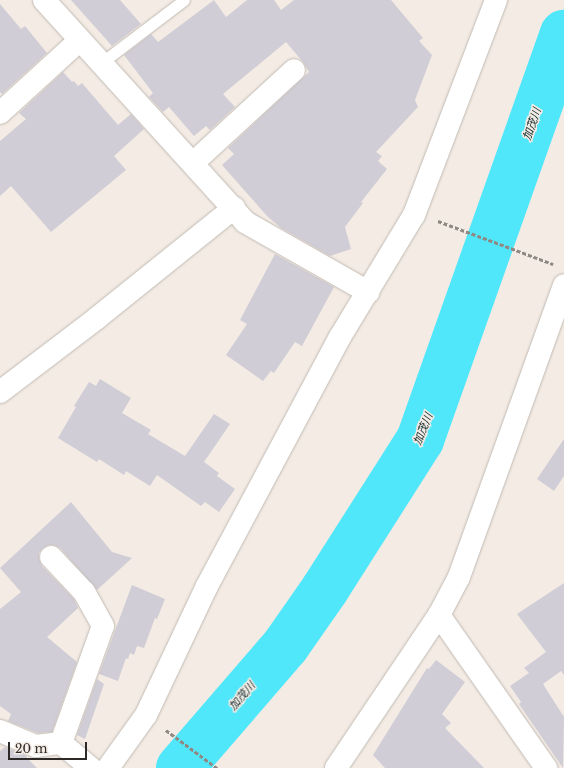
<!DOCTYPE html>
<meta charset="utf-8">
<style>
body{margin:0}
#map{position:relative;width:564px;height:768px;overflow:hidden;background:#f3ebe4;font-family:"Libre Baskerville","Noto Sans JP",serif}
div>[style]{position:absolute}
.river>*{height:48px;margin:-24px;padding:0 24px;transform-origin:24px;border-radius:24px;background:#51e7fa}
.building>*{inset:0;background:#d0cdd6}
.path>*{height:2.5px;margin-top:-1.25px;transform-origin:0;background:repeating-linear-gradient(90deg,#8f8984 0 4px,transparent 0 6px)}
.roads{filter:drop-shadow(0 0 1px #c1bab3) drop-shadow(0 0 1px #c1bab3)}
.lane>*{height:11px;margin:-5.5px;padding:0 5.5px;transform-origin:5.5px;border-radius:5.5px;background:#fff}
.street>*{height:22px;margin:-11px;padding:0 11px;transform-origin:11px;border-radius:11px;background:#fff}
span{translate:-50% -50%;white-space:nowrap;text-align:center;line-height:1.15;-webkit-text-stroke:3px #f3ebe4;paint-order:stroke}
.water-label{font-size:11px;color:#173033;font-style:italic}
.scale{position:absolute;left:8px;top:742px;width:79px;height:18px;box-sizing:border-box;border:2px solid #2c2926;border-top:0;padding-left:5px;font-size:12px;line-height:14px;white-space:nowrap;color:#2c2926;-webkit-text-stroke:3px #f3ebe4;paint-order:stroke}
</style>
<div id="map">
<div class="river">
<div style="left:180px;top:768px;width:162px;rotate:-49.2deg"></div>
<div style="left:286px;top:645px;width:68px;rotate:-55.1deg"></div>
<div style="left:325px;top:589px;width:177px;rotate:-57.5deg"></div>
<div style="left:420px;top:440px;width:431px;rotate:-70.5deg"></div>
</div>
<div class="building">
<div style="clip-path:polygon(71px 0,120px 0,141px 24px,112px 46px)"></div>
<div style="clip-path:polygon(214px 0,226px 17px,247px 0,274px 0,281px 10px,294px 0,391px 0,423px 38px,419px 41px,432px 55px,415px 100px,418px 107px,376px 152px,382px 156px,378px 161px,387px 169px,361px 202px,363px 203px,345px 227px,351px 249px,330px 256px,281px 228px,267px 216px,222px 165px,234px 154px,228px 148px,309px 72px,303px 62px,286px 42px,223px 94px,235px 107px,210px 130px,206px 126px,194px 136px,169px 107px,163px 112px,149px 97px,153px 93px,124px 55px,151px 34px,158px 42px)"></div>
<div style="clip-path:polygon(0 4px,21px 29px,25px 26px,47px 53px,2px 94px,0 92px)"></div>
<div style="clip-path:polygon(63px 72px,72px 82px,74px 81px,78px 86px,82px 83px,118px 125px,131px 114px,144px 129px,114px 156px,126px 170px,51px 232px,11px 186px,0 196px,0 141px,26px 119px,19px 113px)"></div>
<div style="clip-path:polygon(275px 254px,334px 287px,302px 346px,295px 342px,274px 373px,271px 371px,263px 381px,226px 355px,247px 324px,240px 320px)"></div>
<div style="clip-path:polygon(100px 379px,131px 398px,122px 413px,151px 430px,148px 434px,185px 456px,214px 414px,230px 424px,204px 462px,219px 473px,217px 476px,235px 489px,219px 512px,205px 502px,201px 506px,157px 475px,150px 486px,126px 471px,124px 475px,99px 459px,97px 462px,58px 438px,76px 407px,74px 406px,89px 382px,96px 386px)"></div>
<div style="clip-path:polygon(564px 439px,564px 476px,554px 491px,537px 479px)"></div>
<div style="clip-path:polygon(71px 502px,112px 552px,132px 558px,97px 590px,60px 548px,54px 545px,49px 545px,43px 548px,39px 553px,39px 559px,42px 566px,74px 599px,78px 608px,47px 637px,77px 662px,52px 732px,38px 733px,8px 721px,11px 714px,0 706px,0 609px,21px 592px,0 568px)"></div>
<div style="clip-path:polygon(564px 583px,564px 675px,561px 671px,543px 684px,564px 717px,563px 768px,519px 704px,521px 702px,510px 686px,529px 673px,524px 668px,546px 652px,517px 614px)"></div>
<div style="clip-path:polygon(132px 585px,165px 599px,157px 619px,155px 618px,144px 648px,137px 646px,134px 655px,130px 653px,128px 659px,126px 658px,118px 681px,99px 674px)"></div>
<div style="clip-path:polygon(436px 660px,465px 682px,442px 714px,451px 723px,445px 728px,484px 768px,385px 768px,373px 755px,427px 668px,429px 669px)"></div>
<div style="clip-path:polygon(97px 679px,104px 684px,85px 739px,77px 735px)"></div>
<div style="clip-path:polygon(5px 747px,27px 756px,26px 757px,37px 768px,0 768px,0 751px)"></div>
</div>
<div class="path">
<div style="left:438px;top:221px;width:123px;rotate:20.5deg"></div>
<div style="left:166px;top:730px;width:64px;rotate:36.7deg"></div>
</div>
<div class="roads">
<div class="lane">
<div style="left:101px;top:63px;width:104px;rotate:-37.2deg"></div>
</div>
<div class="street">
<div style="left:44px;top:0;width:299px;rotate:47.8deg"></div>
<div style="left:245px;top:222px;width:142px;rotate:29.6deg"></div>
<div style="left:0;top:113px;width:108px;rotate:-42.4deg"></div>
<div style="left:193px;top:163px;width:137px;rotate:-42.6deg"></div>
<div style="left:0;top:392px;width:122px;rotate:-37.3deg"></div>
<div style="left:97px;top:318px;width:176px;rotate:-38.8deg"></div>
<div style="left:439px;top:615px;width:187px;rotate:55deg"></div>
<div style="left:0;top:731px;width:39px;rotate:23deg"></div>
<div style="left:36px;top:746px;width:25px;rotate:-7deg"></div>
<div style="left:61px;top:743px;width:124px;rotate:-70.3deg"></div>
<div style="left:103px;top:626px;width:39px;rotate:-119deg"></div>
<div style="left:84px;top:592px;width:48px;rotate:-133.3deg"></div>
<div style="left:61px;top:743px;width:39px;rotate:40deg"></div>
<div style="left:108px;top:768px;width:65px;rotate:-54.4deg"></div>
<div style="left:146px;top:715px;width:143px;rotate:-64.7deg"></div>
<div style="left:207px;top:586px;width:282px;rotate:-61.9deg"></div>
<div style="left:340px;top:337px;width:143px;rotate:-58.8deg"></div>
<div style="left:414px;top:215px;width:230px;rotate:-69.1deg"></div>
<div style="left:336px;top:768px;width:184px;rotate:-56.1deg"></div>
<div style="left:439px;top:615px;width:43px;rotate:-62.2deg"></div>
<div style="left:459px;top:577px;width:310px;rotate:-70.2deg"></div>
</div>
</div>
<div class="water-label">
<span style="left:532px;top:124px;rotate:-71deg">加茂川</span>
<span style="left:423px;top:429px;rotate:-68deg">加茂川</span>
<span style="left:242px;top:696px;rotate:-49deg">加茂川</span>
</div>
<div class="scale">20 m</div>
</div>
